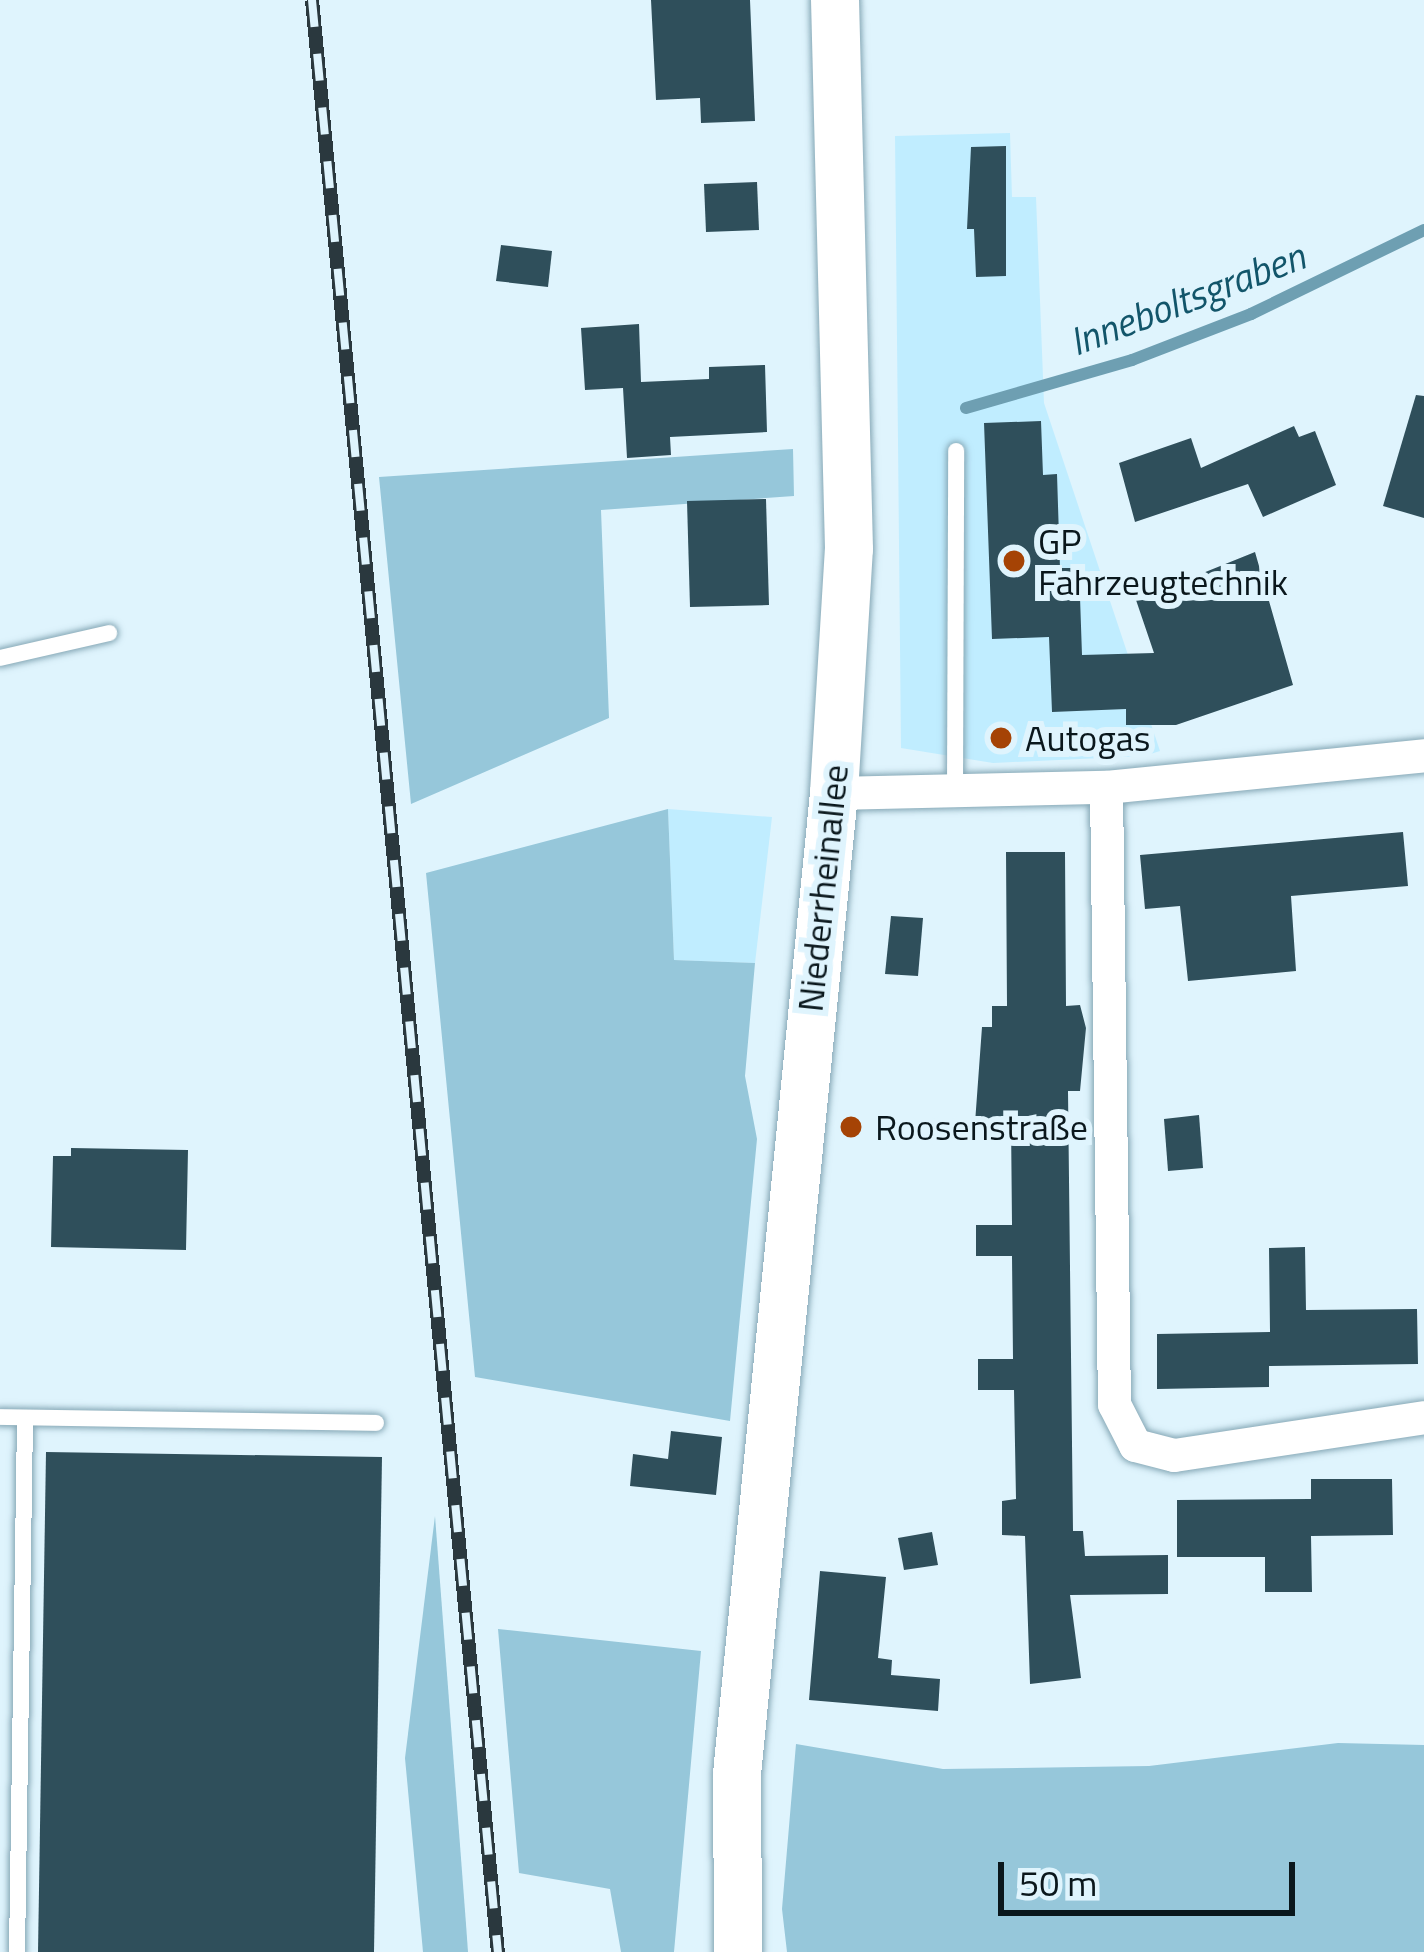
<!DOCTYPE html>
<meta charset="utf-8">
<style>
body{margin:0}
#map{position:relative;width:1424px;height:1952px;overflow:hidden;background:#dff4fd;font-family:"Titillium Web",sans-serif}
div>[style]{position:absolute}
.built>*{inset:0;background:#c0edff}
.green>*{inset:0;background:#96c7da}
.stream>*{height:12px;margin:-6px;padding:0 6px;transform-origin:6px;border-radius:6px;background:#6e9fb2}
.building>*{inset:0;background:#2f4f5b}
.roads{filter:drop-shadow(0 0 3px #86a8b6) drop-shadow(0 0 3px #86a8b6)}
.lane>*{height:16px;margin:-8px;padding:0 8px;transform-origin:8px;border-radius:8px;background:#fff}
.street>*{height:33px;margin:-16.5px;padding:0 16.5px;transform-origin:16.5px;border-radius:16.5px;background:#fff}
.secondary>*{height:48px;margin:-24px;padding:0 24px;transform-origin:24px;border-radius:24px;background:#fff}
.rail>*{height:14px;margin-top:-7px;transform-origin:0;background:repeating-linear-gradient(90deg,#dff4fd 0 27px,#2a383e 0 54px);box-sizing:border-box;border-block:3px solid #2a383e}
.dots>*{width:33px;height:33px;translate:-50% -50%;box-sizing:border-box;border:6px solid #dff4fd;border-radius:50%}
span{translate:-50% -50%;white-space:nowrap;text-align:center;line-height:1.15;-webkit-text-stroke:12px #dff4fd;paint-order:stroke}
.poi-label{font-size:36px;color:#0a171c}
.left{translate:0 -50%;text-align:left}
.street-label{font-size:36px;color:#0a171c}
.water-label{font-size:39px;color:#12556a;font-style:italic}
.scale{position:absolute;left:998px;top:1862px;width:297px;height:54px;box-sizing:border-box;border:6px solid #0a171c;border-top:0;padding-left:15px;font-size:36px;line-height:42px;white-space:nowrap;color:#0a171c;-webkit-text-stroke:9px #dff4fd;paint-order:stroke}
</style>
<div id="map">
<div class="built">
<div style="clip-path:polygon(1010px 133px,1012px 197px,1036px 197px,1044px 403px,1160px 751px,1144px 756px,993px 763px,901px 748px,895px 136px)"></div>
<div style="clip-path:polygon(668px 809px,772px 817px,755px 963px,674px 960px)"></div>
</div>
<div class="green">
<div style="clip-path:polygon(793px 449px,794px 496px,601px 510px,609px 718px,411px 804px,379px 477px)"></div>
<div style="clip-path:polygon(668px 809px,674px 960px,755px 963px,745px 1076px,757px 1139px,730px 1421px,475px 1377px,426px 873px)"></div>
<div style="clip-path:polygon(435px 1516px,466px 1924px,468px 1952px,423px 1952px,405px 1758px)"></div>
<div style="clip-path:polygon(498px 1629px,701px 1651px,674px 1952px,621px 1952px,610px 1889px,519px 1873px)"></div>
<div style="clip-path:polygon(1338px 1743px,1424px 1745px,1424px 1952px,787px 1952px,782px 1909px,796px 1744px,943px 1769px,1149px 1766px)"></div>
</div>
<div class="stream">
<div style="left:966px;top:408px;width:173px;rotate:-16.1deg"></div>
<div style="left:1132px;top:360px;width:128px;rotate:-21.1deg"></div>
<div style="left:1251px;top:314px;width:192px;rotate:-25.9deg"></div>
</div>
<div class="building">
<div style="clip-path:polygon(651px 0,750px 0,755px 121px,701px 123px,700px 98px,656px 100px)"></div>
<div style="clip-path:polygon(1006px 146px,1006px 276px,976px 277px,974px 229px,967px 229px,971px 147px)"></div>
<div style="clip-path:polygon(757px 182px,759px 230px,706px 232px,704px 184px)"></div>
<div style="clip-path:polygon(501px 245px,552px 251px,548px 287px,496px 281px)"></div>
<div style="clip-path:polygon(639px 324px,641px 382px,709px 379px,709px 367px,765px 365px,767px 432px,670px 437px,671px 455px,627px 458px,623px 388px,585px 390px,581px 328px)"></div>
<div style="clip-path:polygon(1416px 395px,1424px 396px,1424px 518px,1383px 506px)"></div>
<div style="clip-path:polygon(1041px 421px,1043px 475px,1057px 474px,1060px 568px,1079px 568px,1082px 655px,1154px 653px,1136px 600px,1255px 552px,1293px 685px,1176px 725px,1126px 725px,1126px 709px,1052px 712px,1049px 637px,992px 639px,984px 423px)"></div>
<div style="clip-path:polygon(1294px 426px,1299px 437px,1315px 431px,1336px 485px,1263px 517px,1248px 484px,1135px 522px,1119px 463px,1191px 438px,1201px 468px)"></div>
<div style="clip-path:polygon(766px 499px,769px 605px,690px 607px,687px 501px)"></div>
<div style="clip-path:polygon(1403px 832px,1408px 886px,1291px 896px,1296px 971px,1188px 981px,1180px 906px,1145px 909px,1140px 855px)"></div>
<div style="clip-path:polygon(1006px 852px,1065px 852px,1066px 1006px,1080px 1005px,1086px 1028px,1080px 1091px,1068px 1091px,1073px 1531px,1083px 1531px,1085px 1556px,1168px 1555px,1168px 1594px,1070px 1595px,1081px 1678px,1030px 1684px,1025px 1536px,1002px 1535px,1002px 1501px,1016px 1499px,1014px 1390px,978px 1390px,978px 1359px,1013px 1359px,1012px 1256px,976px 1256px,976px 1225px,1012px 1225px,1011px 1122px,975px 1123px,982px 1027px,992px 1027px,992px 1006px,1007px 1006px)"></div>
<div style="clip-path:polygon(891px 916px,923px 918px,918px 976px,885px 974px)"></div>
<div style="clip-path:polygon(1199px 1115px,1203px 1168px,1168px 1171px,1164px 1119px)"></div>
<div style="clip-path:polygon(71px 1148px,188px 1150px,186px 1250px,51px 1247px,53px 1156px,71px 1156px)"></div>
<div style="clip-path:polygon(1305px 1247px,1306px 1310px,1417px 1309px,1418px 1364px,1269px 1366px,1269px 1387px,1157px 1389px,1157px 1334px,1270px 1332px,1269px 1248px)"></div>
<div style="clip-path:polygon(671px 1431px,722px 1437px,716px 1495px,630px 1486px,633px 1454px,668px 1459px)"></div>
<div style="clip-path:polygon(46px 1452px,382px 1457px,374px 1952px,38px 1952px)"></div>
<div style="clip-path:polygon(1311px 1479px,1392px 1479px,1393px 1535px,1311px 1536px,1312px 1592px,1265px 1592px,1265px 1557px,1177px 1557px,1177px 1500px,1311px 1499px)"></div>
<div style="clip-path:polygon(932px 1532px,938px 1565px,904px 1570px,898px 1538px)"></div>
<div style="clip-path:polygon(820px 1571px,886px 1577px,878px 1658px,892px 1660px,891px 1675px,940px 1679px,938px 1711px,809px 1700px)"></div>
</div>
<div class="roads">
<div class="lane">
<div style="left:0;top:658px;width:112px;rotate:-12.9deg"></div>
<div style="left:955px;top:794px;width:343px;rotate:-89.8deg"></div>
<div style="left:0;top:1417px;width:376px;rotate:0.9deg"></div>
<div style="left:17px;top:1952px;width:534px;rotate:-89.14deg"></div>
</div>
<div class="street">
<div style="left:1106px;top:787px;width:617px;rotate:89.26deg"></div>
<div style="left:1114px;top:1404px;width:46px;rotate:62.9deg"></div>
<div style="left:1135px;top:1445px;width:40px;rotate:14.4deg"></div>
<div style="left:1174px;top:1455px;width:253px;rotate:-8.6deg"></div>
<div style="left:834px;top:793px;width:272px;rotate:-1.3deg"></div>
<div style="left:1106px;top:787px;width:320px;rotate:-5.7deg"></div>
</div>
<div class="secondary">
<div style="left:738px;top:1952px;width:178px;rotate:-90.3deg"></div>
<div style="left:737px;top:1774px;width:986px;rotate:-84.35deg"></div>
<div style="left:834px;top:793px;width:244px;rotate:-86.5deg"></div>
<div style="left:849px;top:549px;width:549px;rotate:-91.46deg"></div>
</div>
</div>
<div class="rail">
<div style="left:312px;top:0;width:1961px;rotate:84.56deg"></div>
</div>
<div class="dots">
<div style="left:1014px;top:561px;background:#a54305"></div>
<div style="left:1001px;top:738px;background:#a54305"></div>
<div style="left:851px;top:1127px;background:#a54305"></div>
</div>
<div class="poi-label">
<span class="left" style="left:1038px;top:561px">GP<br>Fahrzeugtechnik</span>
<span class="left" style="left:1025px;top:738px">Autogas</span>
<span class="left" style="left:875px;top:1127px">Roosenstraße</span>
</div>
<div class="street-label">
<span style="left:822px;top:888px;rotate:-84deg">Niederrheinallee</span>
</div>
<div class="water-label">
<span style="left:1187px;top:299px;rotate:-21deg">Inneboltsgraben</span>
</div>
<div class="scale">50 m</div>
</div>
